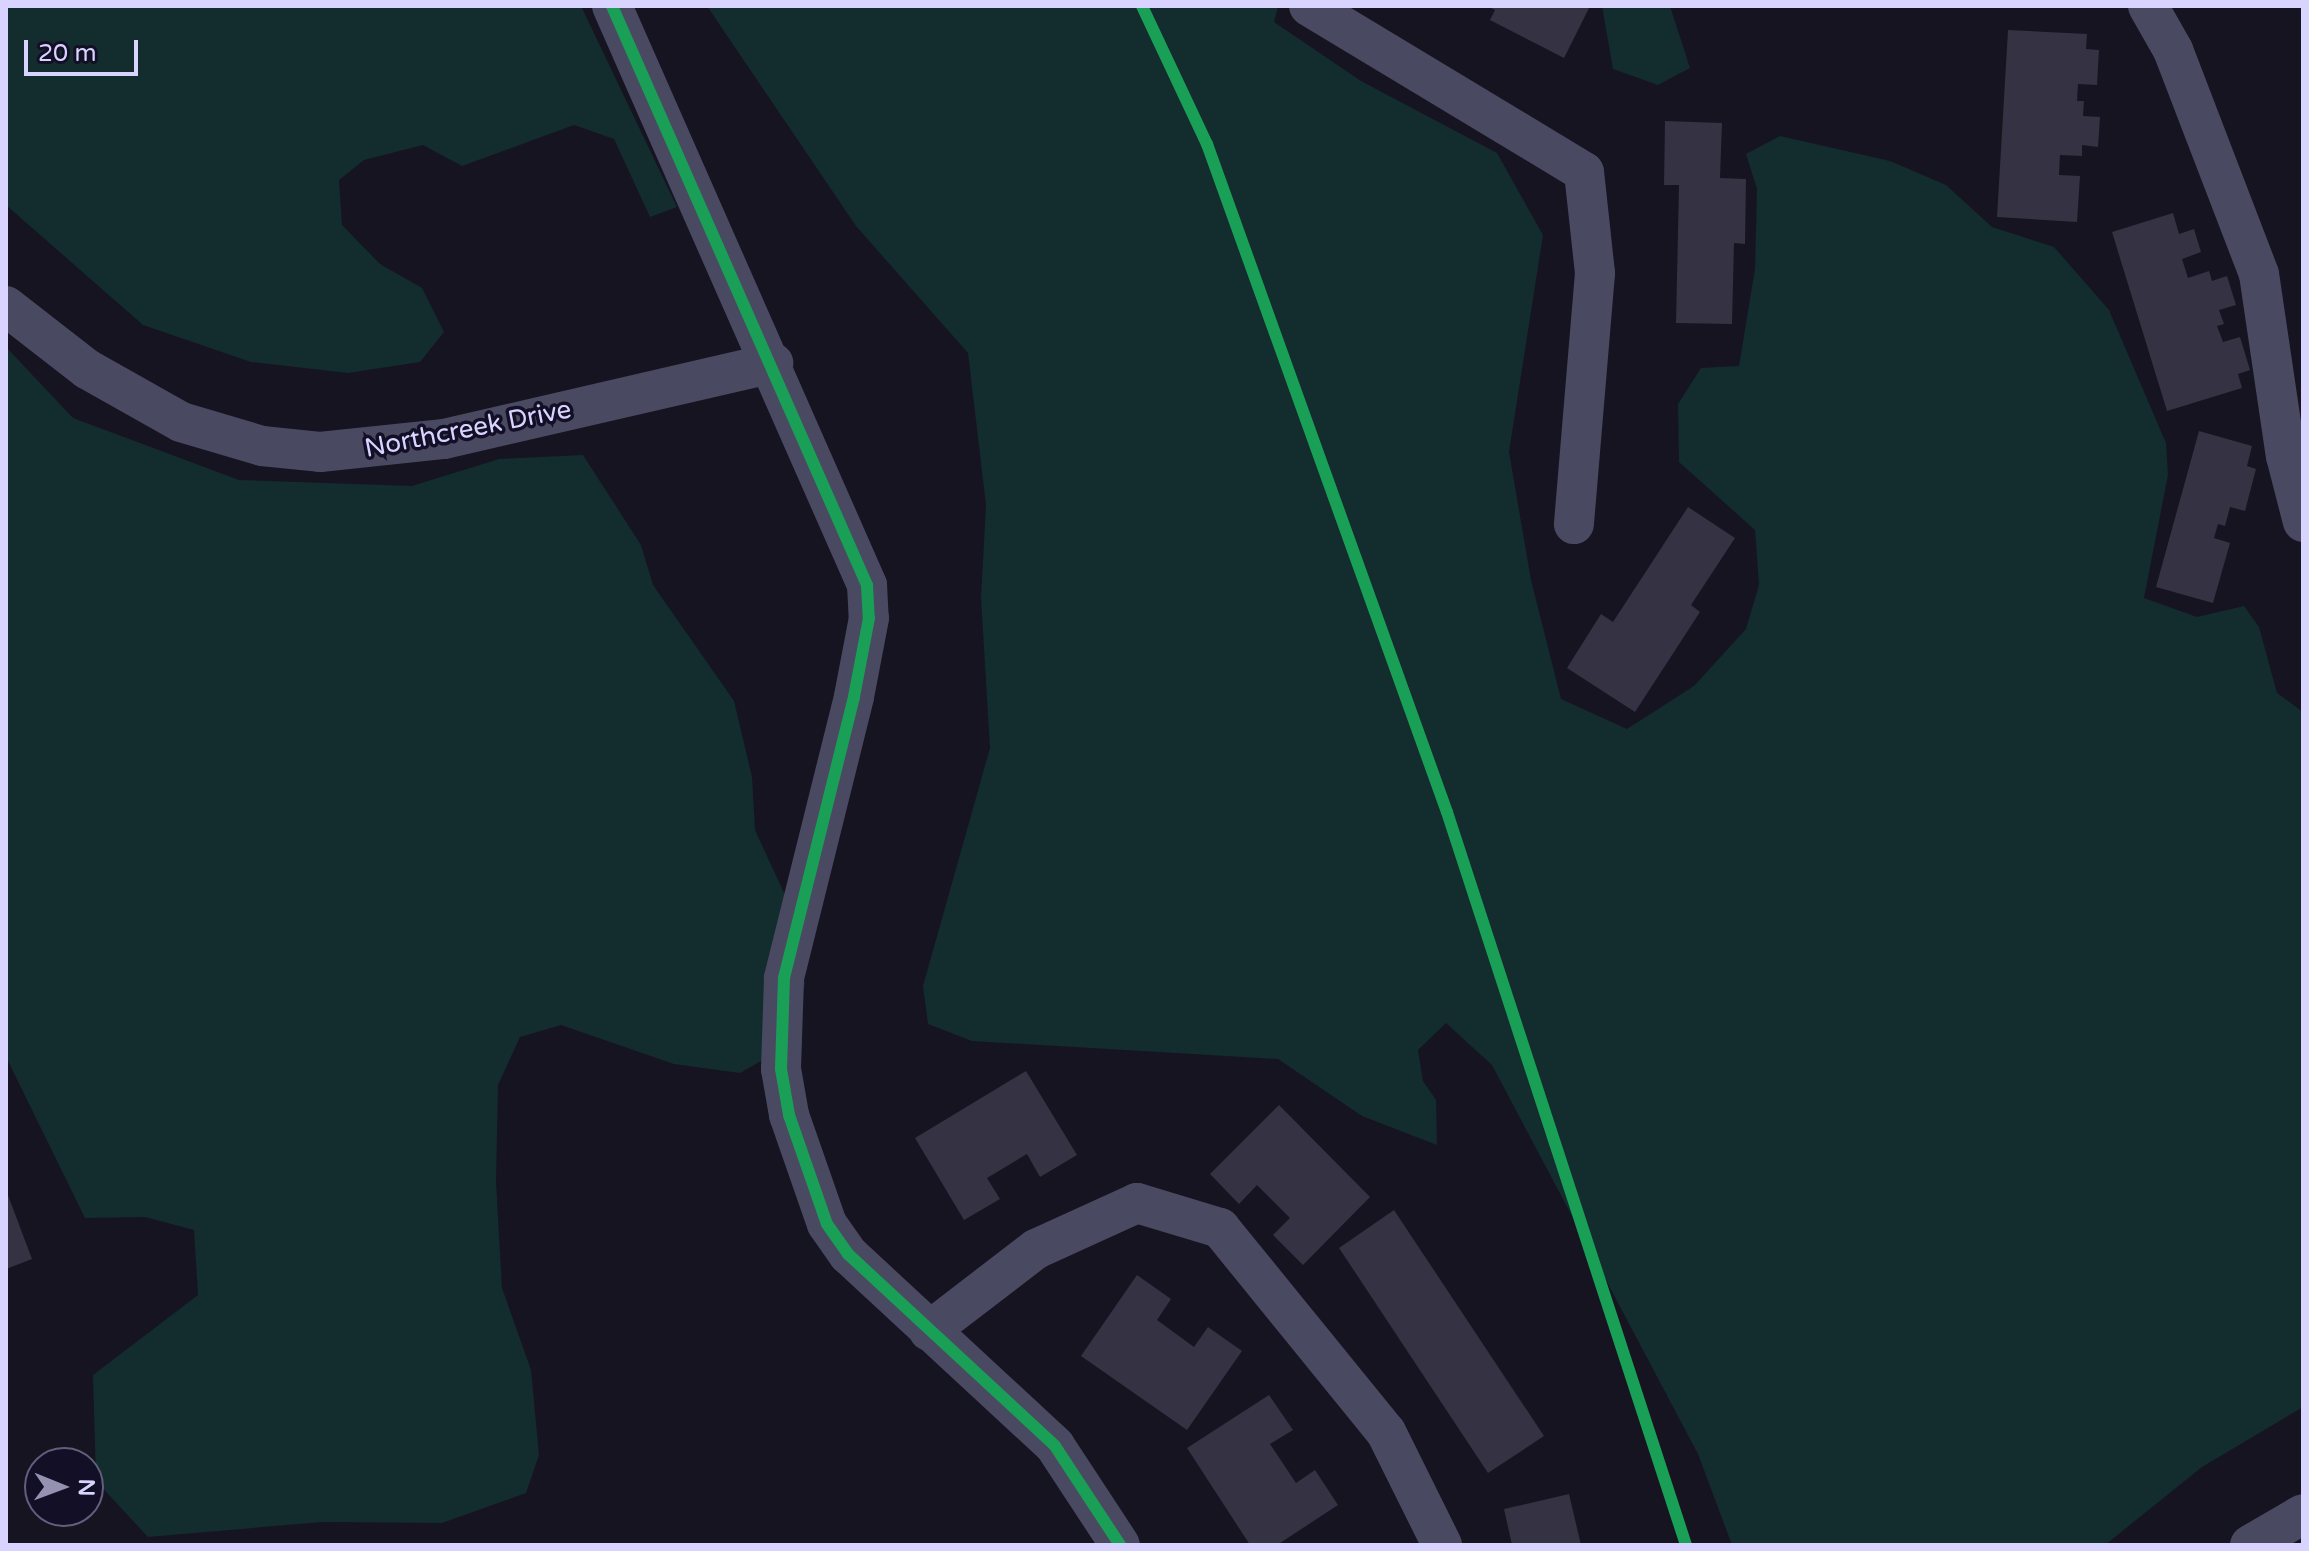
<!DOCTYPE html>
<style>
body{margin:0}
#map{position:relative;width:2309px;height:1551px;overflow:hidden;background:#161421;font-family:"Varela Round",sans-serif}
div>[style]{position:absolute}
.green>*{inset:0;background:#132c2d}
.building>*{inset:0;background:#343243}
.street>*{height:40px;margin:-20px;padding:0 20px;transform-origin:20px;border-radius:20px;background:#4a4962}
.cycleway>*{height:12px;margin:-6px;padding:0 6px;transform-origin:6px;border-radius:6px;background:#1a9f57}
span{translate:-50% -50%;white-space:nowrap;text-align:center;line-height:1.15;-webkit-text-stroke:7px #130f26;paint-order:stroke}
.street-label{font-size:26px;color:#d9d4ff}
.frame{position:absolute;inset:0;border:8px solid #d9d4ff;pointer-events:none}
.north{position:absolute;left:24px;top:1447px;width:80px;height:80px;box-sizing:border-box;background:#130f26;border:2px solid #625e7d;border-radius:50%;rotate:91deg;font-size:22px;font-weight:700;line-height:32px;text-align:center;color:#d9d4ff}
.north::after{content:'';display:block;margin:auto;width:28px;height:36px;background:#9591b1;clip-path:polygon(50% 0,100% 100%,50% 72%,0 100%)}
.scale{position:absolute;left:24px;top:40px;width:114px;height:36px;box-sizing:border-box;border:4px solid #d9d4ff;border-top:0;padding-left:10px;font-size:24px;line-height:28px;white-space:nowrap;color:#d9d4ff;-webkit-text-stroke:6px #130f26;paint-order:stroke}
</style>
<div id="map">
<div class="green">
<div style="clip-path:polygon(6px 6px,581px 6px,677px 207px,650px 217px,614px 139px,574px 125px,462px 166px,423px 145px,364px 160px,339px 180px,342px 225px,380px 264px,422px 288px,444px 332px,420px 362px,348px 373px,251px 362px,143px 325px,6px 205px)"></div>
<div style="clip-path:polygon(707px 6px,1278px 6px,1274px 22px,1361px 81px,1497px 153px,1543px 235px,1509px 452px,1531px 580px,1561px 699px,1627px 729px,1694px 686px,1746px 629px,1759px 585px,1755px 530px,1679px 462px,1678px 404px,1701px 368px,1739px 366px,1755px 269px,1757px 189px,1746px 154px,1780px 136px,1890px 161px,1946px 185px,1992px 227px,2054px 247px,2109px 310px,2166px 443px,2168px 475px,2144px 598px,2197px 617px,2244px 606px,2259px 627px,2277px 693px,2303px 712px,2303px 1407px,2202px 1467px,2105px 1545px,1732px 1545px,1698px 1454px,1492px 1065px,1446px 1023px,1418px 1050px,1423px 1081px,1436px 1100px,1437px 1145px,1362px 1116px,1278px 1059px,972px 1041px,928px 1024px,923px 986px,990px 748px,981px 598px,986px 505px,968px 353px,856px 226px)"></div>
<div style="clip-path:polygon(1602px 6px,1670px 6px,1690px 68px,1658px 85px,1613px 69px)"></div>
<div style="clip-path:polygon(6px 347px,73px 418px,239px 480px,412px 486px,499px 459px,583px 455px,641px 545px,653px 585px,734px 701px,752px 777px,755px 830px,791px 908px,805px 984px,789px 1045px,740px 1073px,674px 1064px,561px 1025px,520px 1037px,498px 1085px,496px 1182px,502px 1288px,531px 1370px,539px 1455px,526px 1493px,442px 1523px,321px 1522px,148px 1537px,96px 1481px,93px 1375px,198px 1295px,194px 1230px,145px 1217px,85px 1218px,6px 1057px)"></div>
</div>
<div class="building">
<div style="clip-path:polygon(1487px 6px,1590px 6px,1564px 58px,1490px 20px,1495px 10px)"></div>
<div style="clip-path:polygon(2008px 30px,2087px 34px,2086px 49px,2099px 50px,2097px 85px,2078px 84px,2077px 101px,2084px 101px,2083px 116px,2100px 117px,2098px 147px,2082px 145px,2082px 156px,2060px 155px,2059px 175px,2080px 176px,2077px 222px,1997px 217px)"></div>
<div style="clip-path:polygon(1665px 121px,1722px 123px,1720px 178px,1746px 179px,1745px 244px,1734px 243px,1732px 324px,1676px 323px,1679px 185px,1664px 185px)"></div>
<div style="clip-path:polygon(2173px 213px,2179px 234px,2194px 229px,2201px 252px,2182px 259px,2188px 278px,2209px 271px,2212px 281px,2227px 276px,2236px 305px,2219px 310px,2224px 324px,2217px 326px,2223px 342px,2240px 337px,2250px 370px,2238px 374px,2242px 388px,2167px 411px,2112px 232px)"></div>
<div style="clip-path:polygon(2199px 431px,2252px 446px,2247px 466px,2256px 469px,2245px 511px,2230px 507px,2225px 526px,2218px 524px,2214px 538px,2230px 543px,2213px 603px,2156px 587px)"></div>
<div style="clip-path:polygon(1688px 507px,1735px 538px,1691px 605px,1700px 612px,1635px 712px,1567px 668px,1601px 614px,1613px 622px)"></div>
<div style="clip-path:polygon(1026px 1071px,1077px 1155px,1040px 1177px,1027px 1154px,987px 1178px,1000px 1199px,964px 1220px,915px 1138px)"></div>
<div style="clip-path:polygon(1279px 1105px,1370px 1197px,1303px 1265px,1273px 1235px,1290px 1218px,1257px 1185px,1239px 1204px,1210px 1174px)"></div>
<div style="clip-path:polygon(6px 1190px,32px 1259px,6px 1269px)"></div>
<div style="clip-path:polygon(1394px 1210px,1544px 1436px,1488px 1473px,1339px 1248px)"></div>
<div style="clip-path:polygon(1137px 1275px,1171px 1299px,1157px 1320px,1194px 1347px,1208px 1327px,1242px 1351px,1187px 1430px,1081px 1356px)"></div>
<div style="clip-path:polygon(1269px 1395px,1293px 1430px,1270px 1444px,1296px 1483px,1315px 1470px,1338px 1505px,1277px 1545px,1250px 1545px,1187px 1448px)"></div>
<div style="clip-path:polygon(1569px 1494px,1581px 1545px,1512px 1545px,1504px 1509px)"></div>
</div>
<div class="street">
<div style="left:612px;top:6px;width:633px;rotate:66.23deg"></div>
<div style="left:867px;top:585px;width:33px;rotate:87deg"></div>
<div style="left:869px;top:618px;width:80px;rotate:100.8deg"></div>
<div style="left:854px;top:697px;width:290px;rotate:104deg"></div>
<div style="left:784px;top:978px;width:91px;rotate:91.9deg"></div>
<div style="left:781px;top:1069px;width:47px;rotate:80.1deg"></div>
<div style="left:789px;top:1115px;width:115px;rotate:70.8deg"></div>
<div style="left:827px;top:1224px;width:37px;rotate:55deg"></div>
<div style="left:848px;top:1254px;width:282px;rotate:42.8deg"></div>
<div style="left:1055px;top:1446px;width:118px;rotate:56.7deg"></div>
<div style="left:1309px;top:6px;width:321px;rotate:31.1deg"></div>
<div style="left:1584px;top:172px;width:102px;rotate:83.8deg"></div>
<div style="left:1595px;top:273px;width:252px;rotate:94.8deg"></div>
<div style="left:2148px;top:6px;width:51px;rotate:60.4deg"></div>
<div style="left:2173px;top:50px;width:240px;rotate:69deg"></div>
<div style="left:2259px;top:274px;width:184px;rotate:81.6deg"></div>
<div style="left:2286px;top:456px;width:68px;rotate:75.6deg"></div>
<div style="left:6px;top:306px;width:103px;rotate:37.9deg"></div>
<div style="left:87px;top:369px;width:108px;rotate:29.4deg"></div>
<div style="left:181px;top:422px;width:84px;rotate:16.5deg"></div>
<div style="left:262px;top:446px;width:58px;rotate:5.9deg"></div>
<div style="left:320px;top:452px;width:125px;rotate:-6deg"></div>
<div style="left:444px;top:439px;width:338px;rotate:-13deg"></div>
<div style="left:929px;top:1331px;width:135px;rotate:-37.5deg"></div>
<div style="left:1036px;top:1249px;width:111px;rotate:-24.5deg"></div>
<div style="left:1137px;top:1203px;width:87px;rotate:16.8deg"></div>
<div style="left:1220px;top:1228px;width:263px;rotate:50.9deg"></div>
<div style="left:1386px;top:1432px;width:126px;rotate:63.6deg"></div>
<div style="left:2250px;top:1545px;width:61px;rotate:-30.3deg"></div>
</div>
<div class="cycleway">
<div style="left:612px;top:6px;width:633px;rotate:66.23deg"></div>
<div style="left:867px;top:585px;width:33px;rotate:87deg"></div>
<div style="left:869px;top:618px;width:80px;rotate:100.8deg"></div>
<div style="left:854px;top:697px;width:290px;rotate:104deg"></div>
<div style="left:784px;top:978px;width:91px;rotate:91.9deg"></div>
<div style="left:781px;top:1069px;width:47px;rotate:80.1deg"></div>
<div style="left:789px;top:1115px;width:115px;rotate:70.8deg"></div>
<div style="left:827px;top:1224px;width:37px;rotate:55deg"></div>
<div style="left:848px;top:1254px;width:282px;rotate:42.8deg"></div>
<div style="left:1055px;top:1446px;width:118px;rotate:56.7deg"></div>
<div style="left:1142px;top:6px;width:153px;rotate:64.8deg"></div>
<div style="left:1207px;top:144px;width:710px;rotate:70.24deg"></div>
<div style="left:1447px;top:812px;width:771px;rotate:71.94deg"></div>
</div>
<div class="street-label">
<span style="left:468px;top:429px;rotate:-11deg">Northcreek Drive</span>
</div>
<div class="frame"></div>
<div class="north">N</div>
<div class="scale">20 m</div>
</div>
